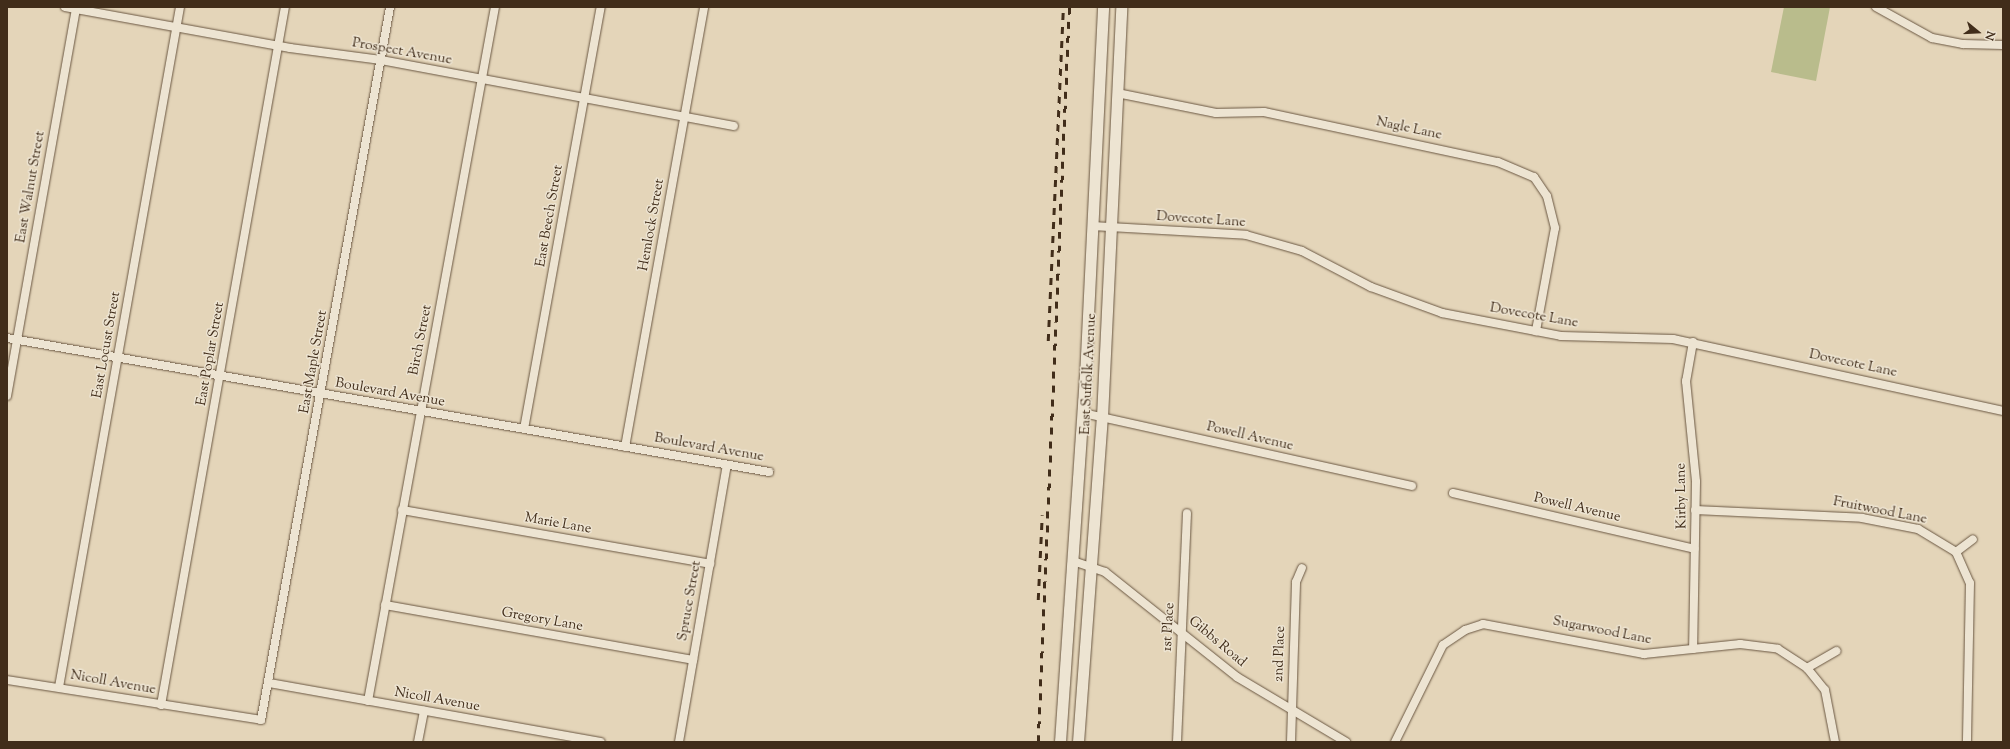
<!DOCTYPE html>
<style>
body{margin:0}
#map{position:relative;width:2010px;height:749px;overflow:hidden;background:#e4d5b9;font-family:"Sorts Mill Goudy",serif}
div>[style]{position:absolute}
.green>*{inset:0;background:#b9bc8c}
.roads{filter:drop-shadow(0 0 1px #6a5742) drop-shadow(0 0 1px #6a5742)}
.street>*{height:8px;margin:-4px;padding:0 4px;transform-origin:4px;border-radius:4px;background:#ede4d2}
.secondary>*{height:11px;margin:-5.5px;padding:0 5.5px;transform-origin:5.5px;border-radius:5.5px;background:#ede4d2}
.rail>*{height:2.5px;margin-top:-1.25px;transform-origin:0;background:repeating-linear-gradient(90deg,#412d1a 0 7px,transparent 0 14px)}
span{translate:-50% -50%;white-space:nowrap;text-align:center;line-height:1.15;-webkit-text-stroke:3px #ede4d2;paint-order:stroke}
.street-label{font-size:14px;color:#412d1a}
.frame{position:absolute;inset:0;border:8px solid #412d1a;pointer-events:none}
.north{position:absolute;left:1958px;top:12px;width:40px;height:40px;-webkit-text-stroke:3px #ede4d2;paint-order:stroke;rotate:108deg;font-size:11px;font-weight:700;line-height:16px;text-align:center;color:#412d1a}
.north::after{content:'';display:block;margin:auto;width:14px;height:18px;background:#412d1a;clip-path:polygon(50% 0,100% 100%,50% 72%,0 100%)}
</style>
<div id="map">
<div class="green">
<div style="clip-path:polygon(1784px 7px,1830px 7px,1816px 81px,1771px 72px)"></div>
</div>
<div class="roads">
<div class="street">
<div style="left:65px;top:7px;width:229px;rotate:10.3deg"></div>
<div style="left:290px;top:48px;width:92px;rotate:7.5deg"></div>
<div style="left:381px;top:60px;width:359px;rotate:10.6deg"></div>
<div style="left:1876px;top:7px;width:64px;rotate:29deg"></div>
<div style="left:1932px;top:38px;width:32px;rotate:11deg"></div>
<div style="left:1963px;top:44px;width:40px;rotate:1.4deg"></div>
<div style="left:1117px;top:93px;width:101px;rotate:11.4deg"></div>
<div style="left:1216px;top:113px;width:48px;rotate:-1.2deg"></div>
<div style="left:1264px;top:112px;width:239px;rotate:12.1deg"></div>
<div style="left:1498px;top:162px;width:39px;rotate:23deg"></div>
<div style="left:1534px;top:177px;width:23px;rotate:56deg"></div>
<div style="left:1547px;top:196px;width:33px;rotate:76deg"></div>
<div style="left:1555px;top:228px;width:105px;rotate:100.5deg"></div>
<div style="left:1092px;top:226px;width:154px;rotate:3.3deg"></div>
<div style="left:1246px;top:235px;width:58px;rotate:15.9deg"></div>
<div style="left:1302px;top:251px;width:78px;rotate:27.6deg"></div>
<div style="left:1371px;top:287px;width:76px;rotate:20.1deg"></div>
<div style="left:1442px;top:313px;width:121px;rotate:10.9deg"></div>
<div style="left:1561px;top:336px;width:112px;rotate:1.5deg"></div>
<div style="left:1673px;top:339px;width:338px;rotate:12.3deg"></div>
<div style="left:7px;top:338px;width:774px;rotate:9.97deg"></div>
<div style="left:1693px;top:342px;width:40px;rotate:100deg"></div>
<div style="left:1686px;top:381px;width:101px;rotate:84.3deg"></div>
<div style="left:1696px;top:482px;width:167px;rotate:91deg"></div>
<div style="left:7px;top:396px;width:395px;rotate:-79.9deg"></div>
<div style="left:1083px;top:413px;width:337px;rotate:12.5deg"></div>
<div style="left:524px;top:429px;width:429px;rotate:-79.7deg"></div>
<div style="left:625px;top:447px;width:447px;rotate:-79.8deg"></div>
<div style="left:1453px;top:493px;width:248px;rotate:13deg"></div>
<div style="left:402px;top:510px;width:313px;rotate:9.9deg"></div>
<div style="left:1695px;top:510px;width:167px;rotate:2.7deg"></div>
<div style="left:1862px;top:518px;width:57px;rotate:11.1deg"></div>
<div style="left:1918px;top:529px;width:44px;rotate:31.2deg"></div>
<div style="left:1956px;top:552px;width:34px;rotate:66deg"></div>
<div style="left:1970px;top:583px;width:159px;rotate:91.1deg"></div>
<div style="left:1956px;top:552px;width:21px;rotate:-37deg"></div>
<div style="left:1073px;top:561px;width:34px;rotate:19deg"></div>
<div style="left:1105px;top:572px;width:169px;rotate:38.5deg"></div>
<div style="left:1237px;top:677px;width:127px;rotate:30.8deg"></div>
<div style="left:385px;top:605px;width:313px;rotate:10.1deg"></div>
<div style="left:1807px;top:668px;width:34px;rotate:-30deg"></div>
<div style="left:7px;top:680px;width:257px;rotate:8.9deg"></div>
<div style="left:261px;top:720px;width:725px;rotate:-79.74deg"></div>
<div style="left:269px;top:683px;width:337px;rotate:10.1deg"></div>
<div style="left:59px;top:687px;width:691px;rotate:-79.91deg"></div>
<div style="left:368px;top:701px;width:706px;rotate:-79.63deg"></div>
<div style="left:161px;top:705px;width:709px;rotate:-79.93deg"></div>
<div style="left:418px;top:742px;width:32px;rotate:-79deg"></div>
<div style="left:679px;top:742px;width:281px;rotate:-80.2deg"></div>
<div style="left:1177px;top:742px;width:229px;rotate:-87.5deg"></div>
<div style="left:1291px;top:742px;width:160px;rotate:-88.2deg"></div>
<div style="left:1296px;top:582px;width:15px;rotate:-67deg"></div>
<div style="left:1395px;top:742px;width:108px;rotate:-63.7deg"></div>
<div style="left:1443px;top:645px;width:27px;rotate:-34deg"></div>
<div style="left:1465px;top:630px;width:19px;rotate:-18deg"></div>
<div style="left:1483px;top:624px;width:164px;rotate:10.6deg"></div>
<div style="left:1644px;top:654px;width:97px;rotate:-5.9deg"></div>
<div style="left:1740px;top:644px;width:38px;rotate:7deg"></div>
<div style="left:1778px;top:649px;width:35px;rotate:33deg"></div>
<div style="left:1807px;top:668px;width:28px;rotate:51deg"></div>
<div style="left:1825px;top:690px;width:53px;rotate:79.1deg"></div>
</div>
<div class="secondary">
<div style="left:1060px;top:742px;width:366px;rotate:-86.1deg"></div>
<div style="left:1085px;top:377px;width:370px;rotate:-87.2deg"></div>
<div style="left:1078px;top:742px;width:326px;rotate:-85.8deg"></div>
<div style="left:1102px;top:417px;width:410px;rotate:-87.3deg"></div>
</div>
</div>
<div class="rail">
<div style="left:1048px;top:341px;width:334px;rotate:-87.4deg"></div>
<div style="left:1038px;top:600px;width:85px;rotate:-87.3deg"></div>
<div style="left:1038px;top:742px;width:736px;rotate:-87.58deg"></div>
</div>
<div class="street-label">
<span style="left:402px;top:52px;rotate:10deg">Prospect Avenue</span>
<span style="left:1409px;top:129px;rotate:12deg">Nagle Lane</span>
<span style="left:31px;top:187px;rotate:-80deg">East Walnut Street</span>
<span style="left:550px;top:216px;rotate:-80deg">East Beech Street</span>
<span style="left:1201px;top:220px;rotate:4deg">Dovecote Lane</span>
<span style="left:652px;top:225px;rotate:-80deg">Hemlock Street</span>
<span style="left:1534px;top:316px;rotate:10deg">Dovecote Lane</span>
<span style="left:421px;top:340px;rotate:-79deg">Birch Street</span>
<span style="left:107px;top:345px;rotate:-80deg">East Locust Street</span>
<span style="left:211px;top:354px;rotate:-80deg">East Poplar Street</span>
<span style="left:314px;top:362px;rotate:-80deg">East Maple Street</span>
<span style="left:1853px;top:364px;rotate:12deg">Dovecote Lane</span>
<span style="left:1089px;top:374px;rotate:-87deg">East Suffolk Avenue</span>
<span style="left:390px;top:393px;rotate:10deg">Boulevard Avenue</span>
<span style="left:1250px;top:437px;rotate:13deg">Powell Avenue</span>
<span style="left:709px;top:448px;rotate:10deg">Boulevard Avenue</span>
<span style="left:1682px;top:496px;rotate:-91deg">Kirby Lane</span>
<span style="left:1577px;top:508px;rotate:13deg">Powell Avenue</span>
<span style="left:1880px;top:511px;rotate:11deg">Fruitwood Lane</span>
<span style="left:558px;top:524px;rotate:10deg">Marie Lane</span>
<span style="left:690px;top:601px;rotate:-80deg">Spruce Street</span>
<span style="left:542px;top:620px;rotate:10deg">Gregory Lane</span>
<span style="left:1169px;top:627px;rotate:-87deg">1st Place</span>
<span style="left:1602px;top:631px;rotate:11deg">Sugarwood Lane</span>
<span style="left:1217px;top:642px;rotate:40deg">Gibbs Road</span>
<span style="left:1280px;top:654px;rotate:-88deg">2nd Place</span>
<span style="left:113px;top:683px;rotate:10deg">Nicoll Avenue</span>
<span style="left:437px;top:700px;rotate:10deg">Nicoll Avenue</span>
</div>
<div class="frame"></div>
<div class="north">N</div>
</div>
